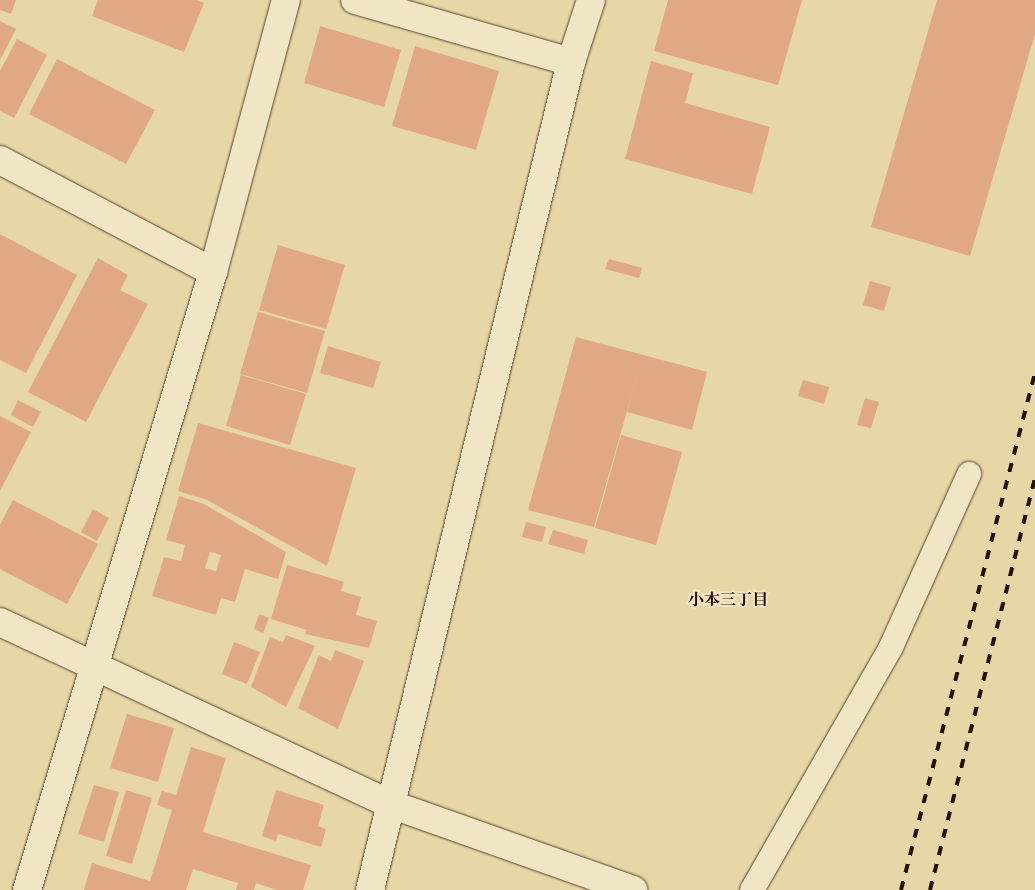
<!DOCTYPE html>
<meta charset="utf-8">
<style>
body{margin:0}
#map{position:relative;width:1035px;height:890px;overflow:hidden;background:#e8d7a6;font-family:Vollkorn,"Noto Serif JP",serif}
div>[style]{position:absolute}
.building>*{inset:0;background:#e0a983}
.roads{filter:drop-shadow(0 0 1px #57412a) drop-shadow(0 0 1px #57412a)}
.lane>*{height:24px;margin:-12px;padding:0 12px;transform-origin:12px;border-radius:12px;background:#f0e5c5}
.street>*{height:28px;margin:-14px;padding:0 14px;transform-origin:14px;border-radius:14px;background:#f0e5c5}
.secondary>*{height:28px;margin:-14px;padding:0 14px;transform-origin:14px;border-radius:14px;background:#f0e5c5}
.rail>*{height:4px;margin-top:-2px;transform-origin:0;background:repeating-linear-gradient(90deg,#270f01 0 9px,transparent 0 18px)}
span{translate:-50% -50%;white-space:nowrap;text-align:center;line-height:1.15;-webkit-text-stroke:4px #f0e5c5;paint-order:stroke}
.neighbourhood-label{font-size:16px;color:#270f01;font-weight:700}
</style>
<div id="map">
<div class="building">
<div style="clip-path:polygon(0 0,16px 0,11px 14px,0 10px)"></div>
<div style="clip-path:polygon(98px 0,197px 0,204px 3px,184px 52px,92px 16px)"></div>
<div style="clip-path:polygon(668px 0,802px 0,778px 85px,654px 51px)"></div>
<div style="clip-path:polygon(937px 0,1035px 0,1035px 34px,970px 256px,871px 227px)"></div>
<div style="clip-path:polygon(0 21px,16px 29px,0 60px)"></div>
<div style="clip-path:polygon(320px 26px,401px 50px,384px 107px,304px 83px)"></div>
<div style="clip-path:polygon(17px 39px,47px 55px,14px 118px,0 111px,0 71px)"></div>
<div style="clip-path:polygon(415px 46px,499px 71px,476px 150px,392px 126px)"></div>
<div style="clip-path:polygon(57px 59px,155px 110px,126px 164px,29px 114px)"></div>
<div style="clip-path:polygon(651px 61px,693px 73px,685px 103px,770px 127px,752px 194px,625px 159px)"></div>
<div style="clip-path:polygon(0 234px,77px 275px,26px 373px,0 360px)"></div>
<div style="clip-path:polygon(278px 245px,345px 265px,326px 329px,259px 310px)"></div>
<div style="clip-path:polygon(98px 258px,128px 275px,120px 290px,148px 304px,86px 422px,28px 392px)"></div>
<div style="clip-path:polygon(609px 259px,642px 268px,639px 278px,605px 269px)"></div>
<div style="clip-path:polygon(870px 281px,891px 287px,884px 311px,863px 305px)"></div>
<div style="clip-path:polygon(258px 312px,325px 331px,307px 393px,240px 374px)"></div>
<div style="clip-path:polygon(576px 337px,707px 372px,692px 430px,627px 412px,639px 369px,594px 527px,528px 510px)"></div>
<div style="clip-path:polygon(328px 346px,381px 362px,373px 388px,320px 373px)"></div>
<div style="clip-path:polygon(241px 375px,306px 394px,290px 445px,226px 426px)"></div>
<div style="clip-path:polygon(803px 380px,829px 387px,824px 404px,798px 396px)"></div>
<div style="clip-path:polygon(865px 398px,879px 402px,871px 428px,857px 425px)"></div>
<div style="clip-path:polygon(18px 400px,41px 412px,33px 427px,11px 415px)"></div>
<div style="clip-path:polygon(0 416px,31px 432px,0 491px)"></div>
<div style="clip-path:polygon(198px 423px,356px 468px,327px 566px,207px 500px,178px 491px)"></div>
<div style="clip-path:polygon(621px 435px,682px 452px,656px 545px,595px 528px)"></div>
<div style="clip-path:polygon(evenodd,179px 496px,204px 504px,286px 552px,278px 579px,245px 569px,235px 602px,221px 598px,216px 615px,152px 596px,164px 557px,181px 561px,185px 545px,166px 540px,179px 496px,210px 552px,221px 555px,216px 571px,205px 568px,210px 552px)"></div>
<div style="clip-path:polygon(13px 500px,98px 544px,67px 604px,0 569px,0 525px)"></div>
<div style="clip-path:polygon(93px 509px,109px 518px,97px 541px,81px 532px)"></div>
<div style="clip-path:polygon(526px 522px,546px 527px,542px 542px,522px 537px)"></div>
<div style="clip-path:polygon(553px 530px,588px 540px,584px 554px,548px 544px)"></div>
<div style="clip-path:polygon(287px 565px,344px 582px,341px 591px,361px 597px,356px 615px,377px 621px,369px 648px,305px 634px,307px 630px,271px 619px)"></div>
<div style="clip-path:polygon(259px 614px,269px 618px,263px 633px,254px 629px)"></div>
<div style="clip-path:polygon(286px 635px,315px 646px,286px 707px,251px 687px,270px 637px,283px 642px)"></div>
<div style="clip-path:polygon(234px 642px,260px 652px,247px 684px,222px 674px)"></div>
<div style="clip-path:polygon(335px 650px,364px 661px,338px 729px,298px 708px,319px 655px,331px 661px)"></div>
<div style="clip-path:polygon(127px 714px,174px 728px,158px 782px,110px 768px)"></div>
<div style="clip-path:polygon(191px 747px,226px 758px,203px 832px,311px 865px,303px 890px,277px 890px,256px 883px,254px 890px,236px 890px,238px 883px,193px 869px,186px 890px,84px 890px,92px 863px,150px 881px,172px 810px,157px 805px,162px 791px,176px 795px)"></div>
<div style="clip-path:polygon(94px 785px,119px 792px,104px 842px,78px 834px)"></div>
<div style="clip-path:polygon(126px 790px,152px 798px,132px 864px,106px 856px)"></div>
<div style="clip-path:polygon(276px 790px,324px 805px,318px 826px,326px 829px,321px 847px,278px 834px,276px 841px,262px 836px)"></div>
</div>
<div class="roads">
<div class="lane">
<div style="left:752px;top:890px;width:280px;rotate:-60.2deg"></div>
<div style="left:891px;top:647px;width:190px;rotate:-65.7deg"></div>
</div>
<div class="street">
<div style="left:355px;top:0;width:225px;rotate:16deg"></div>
<div style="left:0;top:160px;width:241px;rotate:27.7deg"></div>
<div style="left:0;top:622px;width:434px;rotate:25deg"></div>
<div style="left:393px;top:805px;width:255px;rotate:19.5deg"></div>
<div style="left:27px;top:890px;width:645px;rotate:-73.25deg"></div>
<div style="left:213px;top:272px;width:282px;rotate:-75deg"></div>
</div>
<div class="secondary">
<div style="left:370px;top:890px;width:852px;rotate:-76.36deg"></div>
<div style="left:571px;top:62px;width:65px;rotate:-72.1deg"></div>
</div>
</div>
<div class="rail">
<div style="left:901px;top:890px;width:534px;rotate:-75.47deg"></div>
<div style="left:930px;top:890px;width:426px;rotate:-75.7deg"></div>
</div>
<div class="neighbourhood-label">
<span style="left:728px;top:601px">小本三丁目</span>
</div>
</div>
